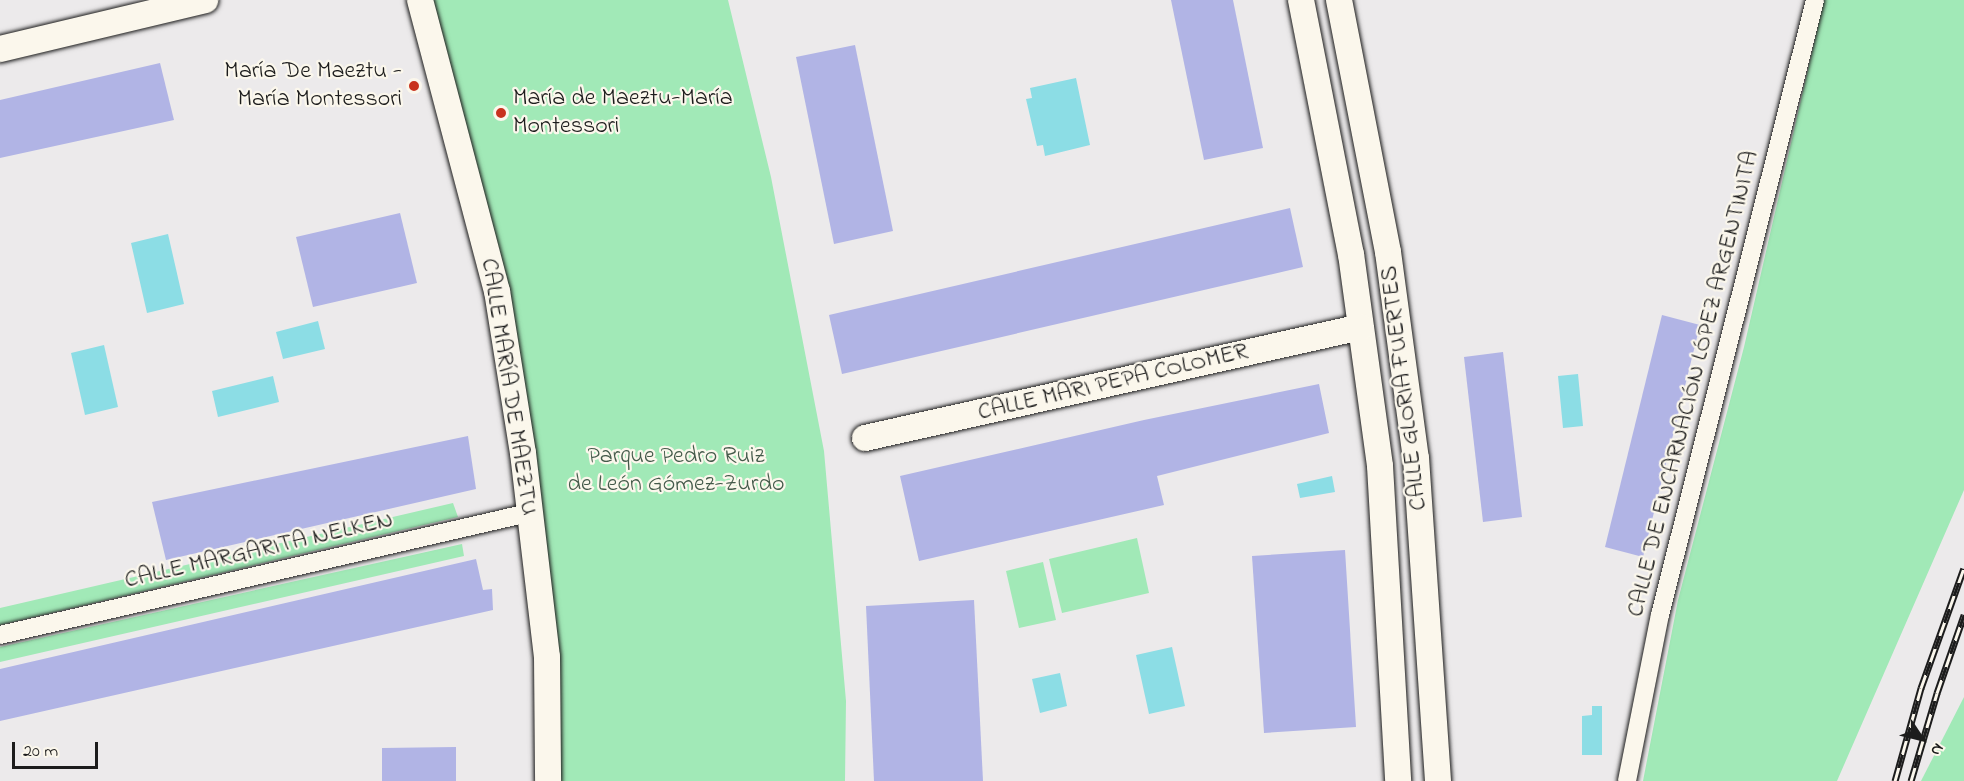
<!DOCTYPE html>
<meta charset="utf-8">
<style>
body{margin:0}
#map{position:relative;width:1964px;height:781px;overflow:hidden;background:#eceaeb;font-family:"Indie Flower",sans-serif}
div>[style]{position:absolute}
.green>*{inset:0;background:#a1e9b7}
.water>*{inset:0;background:#8cdde5}
.building>*{inset:0;background:#b1b4e5}
.roads{filter:drop-shadow(0 0 2px #1c1c1c) drop-shadow(0 0 2px #1c1c1c)}
.pedestrian>*{height:18px;margin:-9px;padding:0 9px;transform-origin:9px;border-radius:9px;background:#fbf7ec}
.minor>*{height:26px;margin:-13px;padding:0 13px;transform-origin:13px;border-radius:13px;background:#fbf7ec}
.rail>*{height:7px;margin-top:-3.5px;transform-origin:0;background:repeating-linear-gradient(90deg,#fbf7ec 0 14px,#1c1c1c 0 28px);box-sizing:border-box;border-block:2px solid #1c1c1c}
.dots>*{width:16px;height:16px;translate:-50% -50%;box-sizing:border-box;border:3px solid #fbf7ec;border-radius:50%}
span{translate:-50% -50%;white-space:nowrap;text-align:center;line-height:1.15;-webkit-text-stroke:4.5px #fbf7ec;paint-order:stroke}
.poi-label{font-size:24px;color:#1c1c1c}
.right{translate:-100% -50%;text-align:right}
.left{translate:0 -50%;text-align:left}
.street-label{font-size:24px;color:#1c1c1c}
.park-label{font-size:24px;color:#445a4a}
.north{position:absolute;left:1892px;top:709px;width:60px;height:60px;-webkit-text-stroke:4px #fbf7ec;paint-order:stroke;rotate:125deg;font-size:16px;font-weight:700;line-height:24px;text-align:center;color:#1c1c1c}
.north::after{content:'';display:block;margin:auto;width:21px;height:27px;background:#1c1c1c;clip-path:polygon(50% 0,100% 100%,50% 72%,0 100%)}
.scale{position:absolute;left:12px;top:742px;width:86px;height:27px;box-sizing:border-box;border:3px solid #1c1c1c;border-top:0;padding-left:8px;font-size:18px;line-height:21px;white-space:nowrap;color:#1c1c1c;-webkit-text-stroke:4px #fbf7ec;paint-order:stroke}
</style>
<div id="map">
<div class="green">
<div style="clip-path:polygon(419px 0,728px 0,771px 177px,824px 451px,846px 701px,845px 781px,548px 781px,523px 453px)"></div>
<div style="clip-path:polygon(1824px 0,1964px 0,1964px 490px,1837px 781px,1643px 781px,1678px 600px,1744px 347px)"></div>
<div style="clip-path:polygon(453px 503px,458px 517px,0 625px,0 608px)"></div>
<div style="clip-path:polygon(1137px 538px,1149px 593px,1062px 613px,1049px 559px)"></div>
<div style="clip-path:polygon(462px 544px,464px 556px,0 662px,0 647px)"></div>
<div style="clip-path:polygon(1043px 562px,1056px 620px,1019px 628px,1006px 571px)"></div>
<div style="clip-path:polygon(1964px 697px,1964px 781px,1921px 781px)"></div>
</div>
<div class="water">
<div style="clip-path:polygon(1076px 78px,1090px 145px,1045px 156px,1043px 145px,1037px 146px,1026px 99px,1032px 98px,1030px 88px)"></div>
<div style="clip-path:polygon(168px 234px,184px 304px,147px 313px,131px 243px)"></div>
<div style="clip-path:polygon(318px 321px,325px 349px,283px 359px,276px 332px)"></div>
<div style="clip-path:polygon(104px 345px,118px 407px,85px 415px,71px 353px)"></div>
<div style="clip-path:polygon(1578px 374px,1583px 426px,1563px 428px,1558px 376px)"></div>
<div style="clip-path:polygon(273px 376px,279px 402px,218px 417px,212px 391px)"></div>
<div style="clip-path:polygon(1332px 476px,1335px 492px,1300px 498px,1297px 484px)"></div>
<div style="clip-path:polygon(1172px 647px,1185px 706px,1149px 714px,1136px 655px)"></div>
<div style="clip-path:polygon(1060px 673px,1067px 706px,1040px 713px,1032px 679px)"></div>
<div style="clip-path:polygon(1592px 706px,1602px 706px,1602px 755px,1582px 755px,1582px 716px,1592px 715px)"></div>
</div>
<div class="building">
<div style="clip-path:polygon(1171px 0,1233px 0,1263px 148px,1204px 160px)"></div>
<div style="clip-path:polygon(855px 45px,893px 231px,834px 244px,796px 57px)"></div>
<div style="clip-path:polygon(160px 63px,174px 120px,0 158px,0 100px)"></div>
<div style="clip-path:polygon(1290px 208px,1303px 267px,842px 374px,829px 315px)"></div>
<div style="clip-path:polygon(400px 213px,417px 283px,313px 307px,296px 237px)"></div>
<div style="clip-path:polygon(1662px 315px,1700px 325px,1643px 557px,1605px 547px)"></div>
<div style="clip-path:polygon(1503px 352px,1522px 517px,1483px 522px,1464px 357px)"></div>
<div style="clip-path:polygon(1319px 384px,1329px 433px,1157px 476px,1164px 505px,919px 561px,900px 476px,1144px 420px)"></div>
<div style="clip-path:polygon(468px 436px,476px 489px,166px 560px,152px 502px)"></div>
<div style="clip-path:polygon(1345px 550px,1356px 727px,1264px 733px,1252px 556px)"></div>
<div style="clip-path:polygon(476px 559px,483px 590px,492px 589px,493px 610px,0 721px,0 669px)"></div>
<div style="clip-path:polygon(974px 600px,983px 781px,874px 781px,866px 606px)"></div>
<div style="clip-path:polygon(456px 747px,456px 781px,382px 781px,382px 748px)"></div>
</div>
<div class="roads">
<div class="pedestrian">
<div style="left:0;top:635px;width:542px;rotate:-13.01deg"></div>
<div style="left:1627px;top:781px;width:169px;rotate:-78.8deg"></div>
<div style="left:1660px;top:615px;width:634px;rotate:-75.85deg"></div>
</div>
<div class="minor">
<div style="left:420px;top:0;width:301px;rotate:75.2deg"></div>
<div style="left:497px;top:291px;width:164px;rotate:80.9deg"></div>
<div style="left:523px;top:453px;width:205px;rotate:83.3deg"></div>
<div style="left:547px;top:657px;width:124px;rotate:89.5deg"></div>
<div style="left:1301px;top:0;width:259px;rotate:78.9deg"></div>
<div style="left:1351px;top:254px;width:214px;rotate:82.2deg"></div>
<div style="left:1380px;top:466px;width:316px;rotate:86.7deg"></div>
<div style="left:1339px;top:0;width:257px;rotate:79deg"></div>
<div style="left:1388px;top:252px;width:208px;rotate:82.3deg"></div>
<div style="left:1416px;top:458px;width:324px;rotate:86.1deg"></div>
<div style="left:0;top:49px;width:211px;rotate:-13.4deg"></div>
<div style="left:865px;top:438px;width:508px;rotate:-12.61deg"></div>
</div>
</div>
<div class="rail">
<div style="left:1895px;top:781px;width:97px;rotate:-74.4deg"></div>
<div style="left:1921px;top:688px;width:127px;rotate:-70.3deg"></div>
<div style="left:1911px;top:781px;width:92px;rotate:-73.5deg"></div>
<div style="left:1937px;top:693px;width:83px;rotate:-70.9deg"></div>
</div>
<div class="dots">
<div style="left:414px;top:86px;background:#c8321e"></div>
<div style="left:501px;top:113px;background:#c8321e"></div>
</div>
<div class="poi-label">
<span class="right" style="left:402px;top:86px">María De Maeztu -<br>María Montessori</span>
<span class="left" style="left:513px;top:113px">María de Maeztu-María<br>Montessori</span>
</div>
<div class="street-label">
<span style="left:1113px;top:383px;rotate:-13deg">CALLE MARI PEPA COLOMER</span>
<span style="left:1694px;top:384px;rotate:-76deg">CALLE DE ENCARNACIÓN LÓPEZ ARGENTINITA</span>
<span style="left:508px;top:387px;rotate:81deg">CALLE MARÍA DE MAEZTU</span>
<span style="left:1405px;top:388px;rotate:-97deg">CALLE GLORIA FUERTES</span>
<span style="left:259px;top:551px;rotate:-13deg">CALLE MARGARITA NELKEN</span>
</div>
<div class="park-label">
<span style="left:676px;top:471px">Parque Pedro Ruiz<br>de León Gómez-Zurdo</span>
</div>
<div class="north">N</div>
<div class="scale">20 m</div>
</div>
